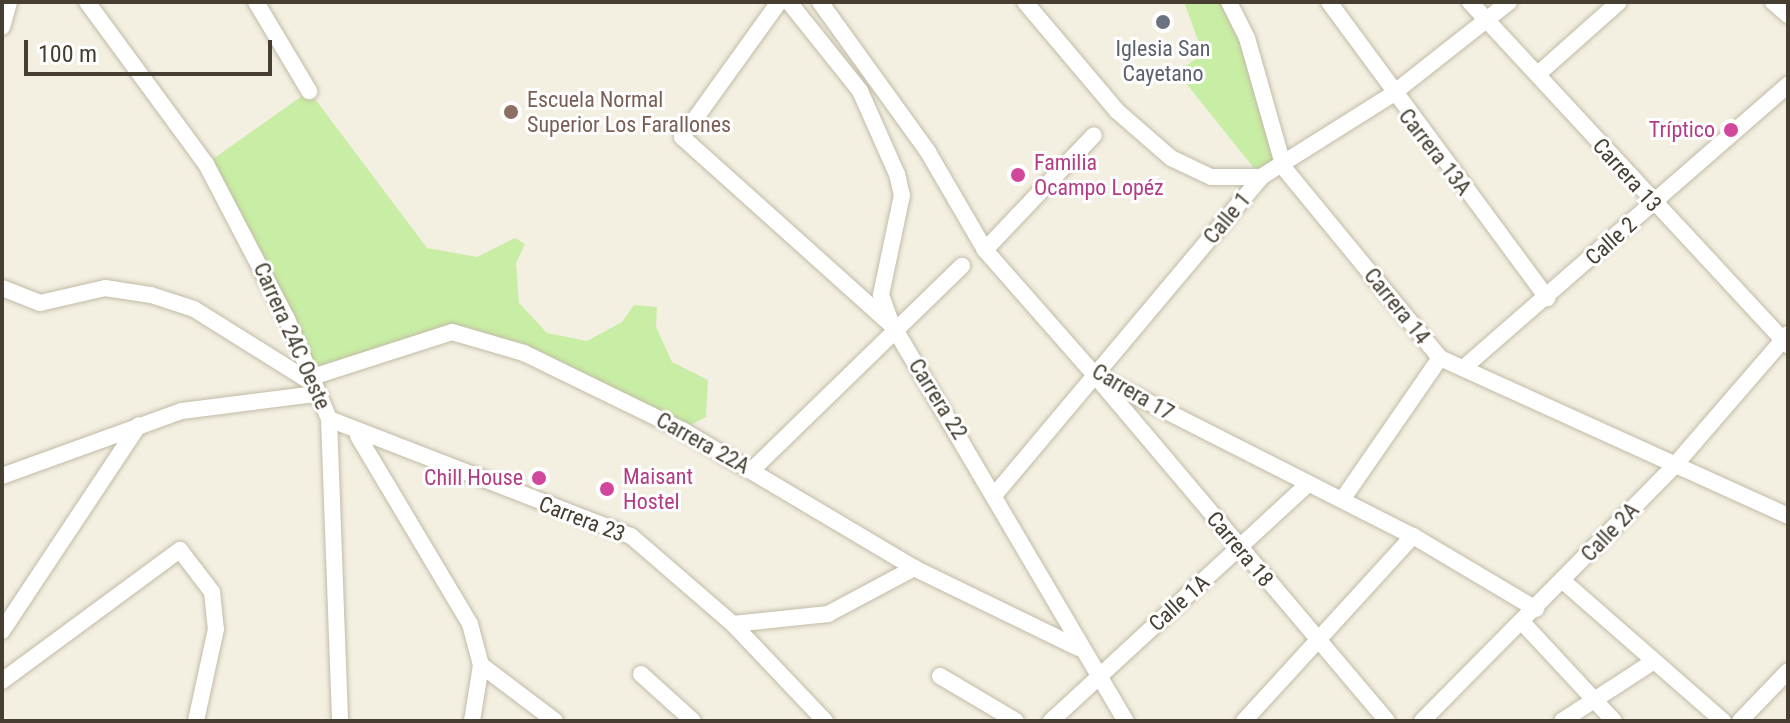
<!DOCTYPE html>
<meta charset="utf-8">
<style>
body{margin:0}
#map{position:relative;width:1790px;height:723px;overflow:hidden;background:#f3efe1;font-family:"Roboto Condensed",sans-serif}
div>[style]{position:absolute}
.green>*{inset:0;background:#c8eda4}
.roads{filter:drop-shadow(0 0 2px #c2baa6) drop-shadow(0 0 2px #c2baa6)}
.minor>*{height:16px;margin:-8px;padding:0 8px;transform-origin:8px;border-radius:8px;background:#fff}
.dots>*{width:22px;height:22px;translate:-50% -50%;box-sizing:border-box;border:4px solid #fff;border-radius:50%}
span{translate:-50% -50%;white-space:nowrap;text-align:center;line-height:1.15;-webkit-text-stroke:6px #fff;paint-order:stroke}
.worship-label{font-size:22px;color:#5b616d}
.education-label{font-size:22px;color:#785e54}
.left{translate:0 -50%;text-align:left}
.hotel-label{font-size:22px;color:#b23c85}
.right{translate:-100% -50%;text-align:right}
.street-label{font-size:22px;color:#453e31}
.frame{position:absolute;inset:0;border:4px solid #453e31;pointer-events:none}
.scale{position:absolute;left:24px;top:40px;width:248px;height:36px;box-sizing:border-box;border:4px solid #453e31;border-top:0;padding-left:10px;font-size:24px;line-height:28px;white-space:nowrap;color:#453e31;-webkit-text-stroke:6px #fff;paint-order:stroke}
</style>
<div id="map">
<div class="green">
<div style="clip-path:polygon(1184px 2px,1229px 2px,1284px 168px,1261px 177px,1177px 72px,1203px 54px)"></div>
<div style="clip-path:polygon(309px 91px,427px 248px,477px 257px,515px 238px,525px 244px,516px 263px,519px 303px,547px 333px,587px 341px,622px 322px,634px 305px,657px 307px,656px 327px,672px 362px,708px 380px,706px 417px,682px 430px,590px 382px,452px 332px,306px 379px,206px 164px)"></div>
</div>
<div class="roads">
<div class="minor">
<div style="left:87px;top:2px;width:201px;rotate:53.7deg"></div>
<div style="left:206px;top:164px;width:175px;rotate:62.4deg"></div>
<div style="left:287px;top:319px;width:108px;rotate:67.2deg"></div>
<div style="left:329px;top:419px;width:302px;rotate:87.9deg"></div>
<div style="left:256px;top:2px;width:104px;rotate:59.2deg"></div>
<div style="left:779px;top:2px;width:166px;rotate:125.7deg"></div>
<div style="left:682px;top:137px;width:283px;rotate:41.9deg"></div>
<div style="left:893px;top:326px;width:459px;rotate:59.5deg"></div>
<div style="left:789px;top:2px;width:114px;rotate:51.4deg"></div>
<div style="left:860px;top:91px;width:91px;rotate:66deg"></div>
<div style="left:897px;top:174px;width:22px;rotate:77deg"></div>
<div style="left:902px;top:195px;width:102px;rotate:101.9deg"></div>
<div style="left:881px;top:295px;width:29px;rotate:70deg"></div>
<div style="left:820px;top:2px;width:185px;rotate:54.2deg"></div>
<div style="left:928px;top:152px;width:113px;rotate:59.8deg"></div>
<div style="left:985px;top:250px;width:167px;rotate:48.7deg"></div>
<div style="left:1095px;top:375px;width:356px;rotate:26.9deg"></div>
<div style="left:1413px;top:536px;width:143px;rotate:30.7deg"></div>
<div style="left:1025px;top:2px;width:143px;rotate:49.8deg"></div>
<div style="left:1117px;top:111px;width:72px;rotate:41deg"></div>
<div style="left:1171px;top:158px;width:44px;rotate:25.4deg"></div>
<div style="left:1211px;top:177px;width:50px"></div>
<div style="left:1229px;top:2px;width:40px;rotate:63.4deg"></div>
<div style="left:1247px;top:38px;width:135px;rotate:74.1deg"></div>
<div style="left:1284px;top:168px;width:246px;rotate:50.6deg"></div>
<div style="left:1440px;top:358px;width:382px;rotate:24.4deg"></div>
<div style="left:1329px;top:2px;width:368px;rotate:53.6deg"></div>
<div style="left:1470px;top:2px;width:468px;rotate:47.2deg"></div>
<div style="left:1773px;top:2px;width:20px;rotate:41deg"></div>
<div style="left:2px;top:27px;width:26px;rotate:-74deg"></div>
<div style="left:1538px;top:74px;width:108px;rotate:-41.6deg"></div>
<div style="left:985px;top:250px;width:158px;rotate:-46.5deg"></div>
<div style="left:2px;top:288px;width:41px;rotate:21.5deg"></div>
<div style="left:40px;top:303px;width:67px;rotate:-13deg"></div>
<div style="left:105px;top:288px;width:47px;rotate:8.7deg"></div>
<div style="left:151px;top:295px;width:45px;rotate:18deg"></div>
<div style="left:194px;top:309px;width:132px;rotate:32deg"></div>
<div style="left:1468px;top:364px;width:425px;rotate:-41.1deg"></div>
<div style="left:306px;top:379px;width:153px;rotate:-17.8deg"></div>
<div style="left:452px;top:332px;width:75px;rotate:16.3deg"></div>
<div style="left:524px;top:353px;width:176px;rotate:26deg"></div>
<div style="left:682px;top:430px;width:270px;rotate:30.7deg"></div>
<div style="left:914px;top:568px;width:183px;rotate:25.9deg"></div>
<div style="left:1099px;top:380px;width:446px;rotate:49.8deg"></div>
<div style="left:329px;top:419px;width:324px;rotate:21.2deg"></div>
<div style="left:631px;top:536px;width:135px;rotate:40.8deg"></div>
<div style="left:733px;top:624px;width:134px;rotate:46.5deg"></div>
<div style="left:358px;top:436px;width:219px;rotate:59.2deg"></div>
<div style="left:470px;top:624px;width:42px;rotate:75deg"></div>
<div style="left:481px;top:665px;width:57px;rotate:99.1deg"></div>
<div style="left:752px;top:470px;width:293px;rotate:-44.2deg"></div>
<div style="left:2px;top:476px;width:191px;rotate:-19.9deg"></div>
<div style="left:182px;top:411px;width:133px;rotate:-7.3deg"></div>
<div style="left:997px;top:492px;width:411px;rotate:-50deg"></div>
<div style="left:1261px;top:177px;width:154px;rotate:-32.2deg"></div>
<div style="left:1391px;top:95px;width:150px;rotate:-38.2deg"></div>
<div style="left:1342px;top:500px;width:173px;rotate:-55.4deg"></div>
<div style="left:1563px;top:581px;width:213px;rotate:41.2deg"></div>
<div style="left:1522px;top:622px;width:135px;rotate:47.1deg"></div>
<div style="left:733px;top:624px;width:96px;rotate:-6deg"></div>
<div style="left:828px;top:614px;width:98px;rotate:-28.1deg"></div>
<div style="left:2px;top:631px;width:247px;rotate:-56.4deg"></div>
<div style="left:481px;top:665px;width:93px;rotate:37.1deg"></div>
<div style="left:641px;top:674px;width:70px;rotate:42.1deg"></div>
<div style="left:940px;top:676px;width:88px;rotate:30.6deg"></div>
<div style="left:2px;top:681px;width:221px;rotate:-36.4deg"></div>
<div style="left:180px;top:550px;width:53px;rotate:52.7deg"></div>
<div style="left:212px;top:592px;width:37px;rotate:84deg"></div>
<div style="left:216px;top:629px;width:94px;rotate:102.3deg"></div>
<div style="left:1051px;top:721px;width:348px;rotate:-42.7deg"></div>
<div style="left:1244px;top:721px;width:251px;rotate:-47.6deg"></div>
<div style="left:1422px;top:721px;width:360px;rotate:-45.3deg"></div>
<div style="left:1675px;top:465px;width:173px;rotate:-49.2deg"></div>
<div style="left:1562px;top:721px;width:110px;rotate:-33.1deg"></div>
<div style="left:1740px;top:721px;width:69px;rotate:-46.2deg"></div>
</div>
</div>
<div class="dots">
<div style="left:1163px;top:22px;background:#6b7280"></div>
<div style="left:511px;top:112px;background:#8d6e63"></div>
<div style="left:1731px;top:130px;background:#d1479c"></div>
<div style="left:1018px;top:175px;background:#d1479c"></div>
<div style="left:539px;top:478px;background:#d1479c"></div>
<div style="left:607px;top:489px;background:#d1479c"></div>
</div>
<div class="worship-label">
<span style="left:1163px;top:61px">Iglesia San<br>Cayetano</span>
</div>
<div class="education-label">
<span class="left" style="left:527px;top:112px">Escuela Normal<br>Superior Los Farallones</span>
</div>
<div class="hotel-label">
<span class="right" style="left:1715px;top:130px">Tríptico</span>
<span class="left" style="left:1034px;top:175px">Familia<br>Ocampo Lopéz</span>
<span class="left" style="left:623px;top:489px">Maisant<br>Hostel</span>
<span class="right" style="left:523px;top:478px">Chill House</span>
</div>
<div class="street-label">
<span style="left:1435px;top:152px;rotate:52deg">Carrera 13A</span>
<span style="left:1627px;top:175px;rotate:48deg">Carrera 13</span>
<span style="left:1227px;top:218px;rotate:-50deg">Calle 1</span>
<span style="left:1611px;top:241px;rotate:-42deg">Calle 2</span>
<span style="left:1397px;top:306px;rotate:51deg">Carrera 14</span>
<span style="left:292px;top:336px;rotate:66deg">Carrera 24C Oeste</span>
<span style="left:1133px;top:392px;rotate:30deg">Carrera 17</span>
<span style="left:938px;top:399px;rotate:58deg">Carrera 22</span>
<span style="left:703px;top:443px;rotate:29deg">Carrera 22A</span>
<span style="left:582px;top:519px;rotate:21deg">Carrera 23</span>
<span style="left:1610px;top:532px;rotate:-46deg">Calle 2A</span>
<span style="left:1240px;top:549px;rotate:50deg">Carrera 18</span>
<span style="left:1179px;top:603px;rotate:-42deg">Calle 1A</span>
</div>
<div class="frame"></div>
<div class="scale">100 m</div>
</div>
